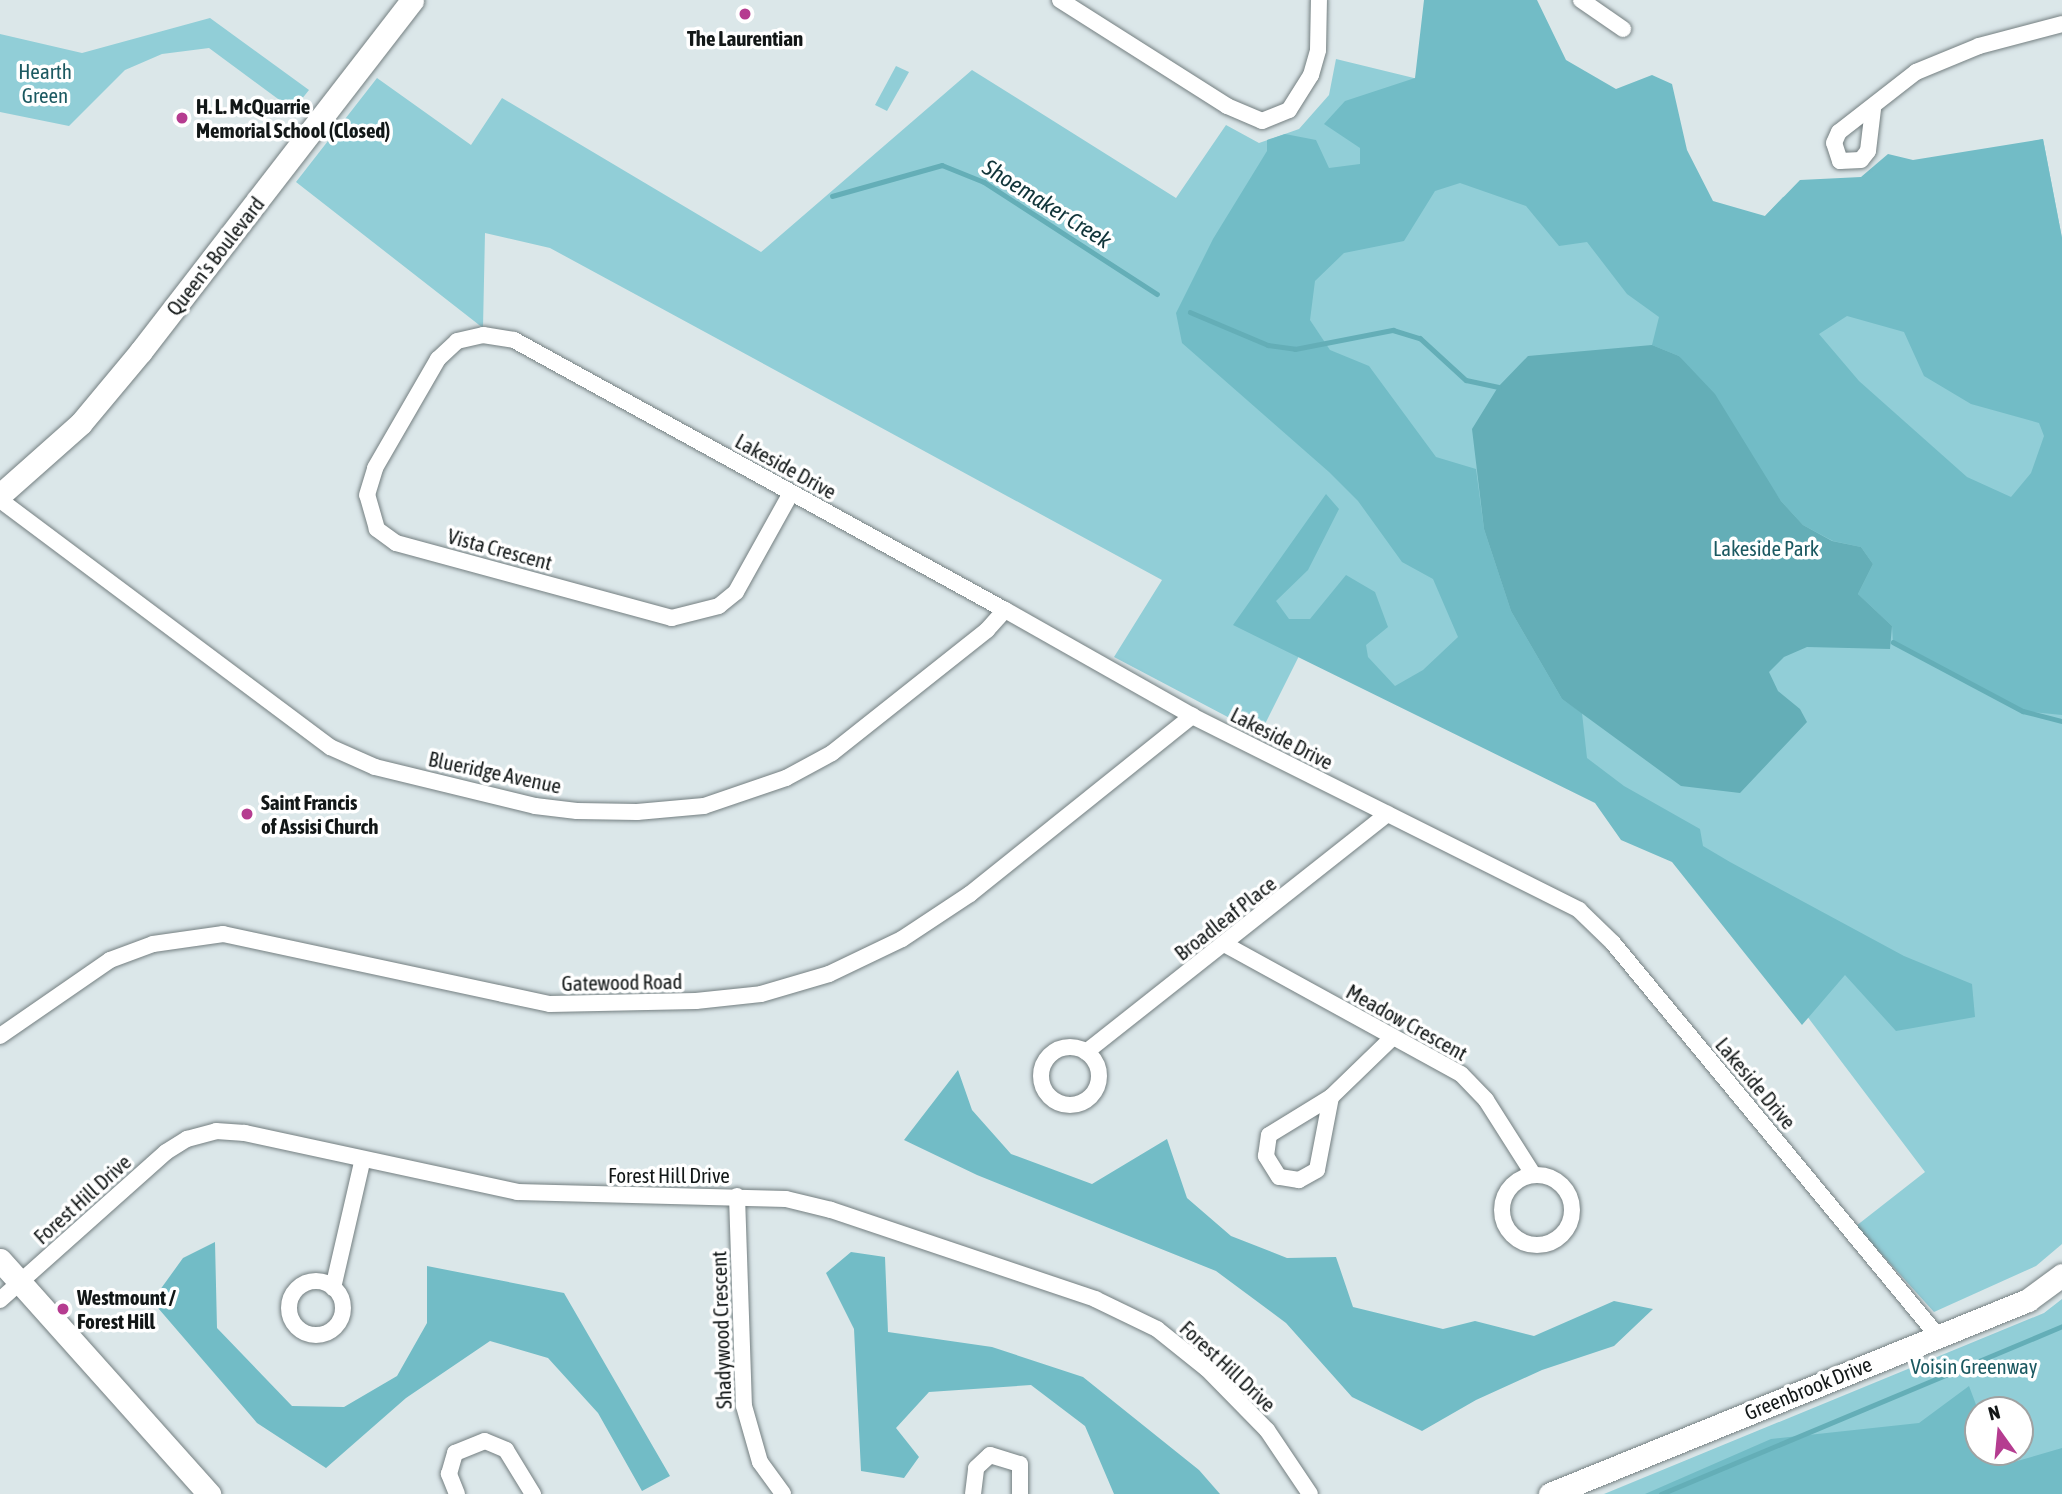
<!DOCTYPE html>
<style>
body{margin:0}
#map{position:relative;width:2062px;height:1494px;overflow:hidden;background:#dbe7e9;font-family:"Asap Condensed",sans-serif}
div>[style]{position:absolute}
.green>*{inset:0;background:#91ced7}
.forest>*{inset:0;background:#72bcc6}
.water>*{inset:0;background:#64aeb7}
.stream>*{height:4.5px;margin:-2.25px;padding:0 2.25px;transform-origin:2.25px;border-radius:2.25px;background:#64aeb7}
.roads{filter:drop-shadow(0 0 2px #747f81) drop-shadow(0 0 2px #747f81)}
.street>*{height:16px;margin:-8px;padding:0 8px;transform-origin:8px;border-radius:8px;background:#fff}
.street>.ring{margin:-8px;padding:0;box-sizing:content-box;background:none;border:16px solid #fff;border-radius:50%}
.secondary>*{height:23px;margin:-11.5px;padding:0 11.5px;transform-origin:11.5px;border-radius:11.5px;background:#fff}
.dots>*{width:19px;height:19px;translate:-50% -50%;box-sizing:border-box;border:4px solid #fff;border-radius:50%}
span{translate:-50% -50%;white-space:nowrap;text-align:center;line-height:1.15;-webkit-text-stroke:7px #fff;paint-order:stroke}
.poi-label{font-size:21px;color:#121717;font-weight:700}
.left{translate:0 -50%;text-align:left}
.park-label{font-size:21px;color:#1b5961}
.street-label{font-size:21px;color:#121717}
.water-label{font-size:23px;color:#103439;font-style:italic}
.north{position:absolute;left:1964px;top:1396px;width:70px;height:70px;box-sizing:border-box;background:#fff;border:2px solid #a0a2a2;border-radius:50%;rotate:345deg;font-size:19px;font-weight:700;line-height:28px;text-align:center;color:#121717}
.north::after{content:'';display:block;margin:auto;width:24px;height:32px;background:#b53c90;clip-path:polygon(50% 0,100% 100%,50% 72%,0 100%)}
</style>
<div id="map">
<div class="green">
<div style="clip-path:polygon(1431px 0,1729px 254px,1783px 197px,2043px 139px,2062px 238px,2062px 1244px,2036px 1266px,1934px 1312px,1856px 1226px,1925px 1172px,1791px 995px,1644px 818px,1304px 646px,1260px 734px,1114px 657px,1162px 580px,550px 248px,485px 233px,483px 328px,296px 182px,377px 78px,471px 145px,502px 98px,761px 252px,972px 70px,1176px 198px,1226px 125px,1259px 143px,1299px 129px,1329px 95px,1336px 59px,1418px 79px)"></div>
<div style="clip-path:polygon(210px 18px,309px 90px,293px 110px,209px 48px,162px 54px,125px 70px,69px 126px,0 112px,0 34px,82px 53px)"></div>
<div style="clip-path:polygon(896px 66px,909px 72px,887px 111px,875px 105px)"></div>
<div style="clip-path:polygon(evenodd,2062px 1299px,2062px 1494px,1604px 1494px,2044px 1313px,2062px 1299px,1978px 1410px,2020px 1410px,2020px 1452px,1978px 1452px,1978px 1410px)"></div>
</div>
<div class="forest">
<div style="clip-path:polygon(evenodd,1424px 0,1537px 0,1566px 60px,1616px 89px,1652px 75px,1672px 84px,1687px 150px,1713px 201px,1765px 216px,1800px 180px,1861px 177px,1888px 154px,1913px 160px,2043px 139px,2062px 238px,2062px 715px,2023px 711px,1893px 642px,1892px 626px,1858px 594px,1873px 564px,1861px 547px,1833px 541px,1803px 525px,1781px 501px,1679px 356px,1652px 345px,1659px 317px,1627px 294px,1587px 242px,1559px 246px,1526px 206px,1460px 183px,1435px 191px,1404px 241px,1344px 253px,1315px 281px,1310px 320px,1330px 350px,1369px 366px,1436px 457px,1476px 469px,1484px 529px,1511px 611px,1562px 699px,1582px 713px,1587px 758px,1624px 786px,1700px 829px,1703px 846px,1730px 862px,1904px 956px,1972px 984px,1975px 1017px,1896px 1031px,1845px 975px,1802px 1025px,1672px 862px,1621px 840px,1595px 803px,1233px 625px,1326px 494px,1339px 509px,1308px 570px,1276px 601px,1289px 619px,1310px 619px,1346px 575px,1375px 592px,1388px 627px,1366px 645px,1368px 657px,1395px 686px,1423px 670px,1458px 637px,1433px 579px,1402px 562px,1358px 501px,1329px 472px,1182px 343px,1176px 313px,1213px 239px,1267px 151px,1267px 140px,1285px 134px,1316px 140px,1329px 168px,1360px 164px,1360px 148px,1324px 124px,1345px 101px,1415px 78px,1424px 0,1847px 316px,1904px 332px,1924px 376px,1971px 404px,2039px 423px,2044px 436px,2031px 473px,2011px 497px,1967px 477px,1859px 381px,1819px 334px,1847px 316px)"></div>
<div style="clip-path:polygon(958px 1070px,972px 1110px,1011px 1154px,1092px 1184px,1167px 1139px,1187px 1198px,1231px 1236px,1287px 1258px,1336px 1257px,1353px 1307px,1443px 1329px,1475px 1321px,1534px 1336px,1614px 1301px,1653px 1309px,1614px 1346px,1542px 1370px,1476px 1400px,1422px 1431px,1352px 1397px,1286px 1323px,1216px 1271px,977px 1175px,904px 1140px)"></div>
<div style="clip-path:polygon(215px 1242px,217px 1328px,292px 1406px,344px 1407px,397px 1376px,427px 1323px,427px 1266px,564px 1293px,670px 1476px,642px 1491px,598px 1413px,548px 1358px,490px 1341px,406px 1398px,326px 1468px,257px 1423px,152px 1301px,183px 1258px)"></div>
<div style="clip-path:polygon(851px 1252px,885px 1257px,888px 1332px,992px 1347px,1083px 1377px,1199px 1470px,1220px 1494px,1114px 1494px,1085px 1426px,1031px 1385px,929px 1392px,896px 1428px,919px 1457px,904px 1478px,861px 1471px,854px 1329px,826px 1273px)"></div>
<div style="clip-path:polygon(1969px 1386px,1978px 1410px,1978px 1452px,1994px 1452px,2000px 1466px,2062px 1448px,2062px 1494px,1645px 1494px,1771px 1439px,1919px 1423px)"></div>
</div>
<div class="water">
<div style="clip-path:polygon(1652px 345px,1679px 356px,1715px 394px,1781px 501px,1803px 525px,1832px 541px,1861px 547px,1873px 564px,1858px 594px,1892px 626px,1890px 649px,1807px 647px,1784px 657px,1769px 672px,1778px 691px,1800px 709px,1807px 722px,1740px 793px,1681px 786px,1562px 699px,1511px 611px,1484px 529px,1472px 429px,1498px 387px,1528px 356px)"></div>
</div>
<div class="stream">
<div style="left:832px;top:196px;width:114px;rotate:-15.7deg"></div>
<div style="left:942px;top:165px;width:45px;rotate:22deg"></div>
<div style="left:984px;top:182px;width:206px;rotate:32.9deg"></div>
<div style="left:1190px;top:312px;width:85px;rotate:22.9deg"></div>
<div style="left:1268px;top:345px;width:27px;rotate:8deg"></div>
<div style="left:1295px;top:349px;width:100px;rotate:-11deg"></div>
<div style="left:1393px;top:330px;width:28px;rotate:17deg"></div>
<div style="left:1420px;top:338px;width:62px;rotate:42.4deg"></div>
<div style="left:1466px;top:380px;width:33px;rotate:12deg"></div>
<div style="left:1893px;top:642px;width:147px;rotate:28deg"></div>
<div style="left:2023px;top:711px;width:40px;rotate:14.4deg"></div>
<div style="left:1661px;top:1494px;width:435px;rotate:-22.7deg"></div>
</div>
<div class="roads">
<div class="street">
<div style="left:1060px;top:0;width:198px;rotate:32.4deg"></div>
<div style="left:1227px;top:106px;width:38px;rotate:23deg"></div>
<div style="left:1262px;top:121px;width:29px;rotate:-22deg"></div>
<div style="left:1289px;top:110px;width:41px;rotate:-57.8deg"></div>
<div style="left:1311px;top:75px;width:26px;rotate:-74deg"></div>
<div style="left:1318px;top:50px;width:50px;rotate:-88.9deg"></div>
<div style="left:1581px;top:0;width:51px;rotate:34.6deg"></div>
<div style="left:1873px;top:109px;width:42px;rotate:96.8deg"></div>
<div style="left:1868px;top:151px;width:11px;rotate:128deg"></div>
<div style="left:1861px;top:160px;width:21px;rotate:177deg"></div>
<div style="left:1840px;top:161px;width:19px;rotate:-108deg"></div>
<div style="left:1834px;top:143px;width:12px;rotate:-66deg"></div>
<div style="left:1839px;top:132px;width:98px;rotate:-37.9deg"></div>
<div style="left:1916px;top:72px;width:68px;rotate:-22.4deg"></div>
<div style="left:1979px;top:46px;width:86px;rotate:-14.8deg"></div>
<div style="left:791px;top:493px;width:113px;rotate:119.1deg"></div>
<div style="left:736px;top:592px;width:22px;rotate:141deg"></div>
<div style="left:719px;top:606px;width:49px;rotate:165.7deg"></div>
<div style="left:672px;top:618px;width:286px;rotate:-164.8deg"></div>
<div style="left:396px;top:543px;width:24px;rotate:-144deg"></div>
<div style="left:377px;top:529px;width:35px;rotate:-106deg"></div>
<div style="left:367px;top:495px;width:28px;rotate:-73deg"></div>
<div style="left:375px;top:468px;width:126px;rotate:-60deg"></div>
<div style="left:438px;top:359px;width:26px;rotate:-43deg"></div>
<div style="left:457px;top:341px;width:27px;rotate:-13deg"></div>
<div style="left:483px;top:335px;width:31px;rotate:9deg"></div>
<div style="left:514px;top:340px;width:560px;rotate:28.81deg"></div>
<div style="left:1005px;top:610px;width:215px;rotate:29.5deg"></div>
<div style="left:1192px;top:716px;width:433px;rotate:26.6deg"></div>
<div style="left:1579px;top:910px;width:47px;rotate:44.1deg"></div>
<div style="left:1613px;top:943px;width:509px;rotate:50.43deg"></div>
<div style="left:0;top:500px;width:412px;rotate:36.8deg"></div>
<div style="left:330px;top:747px;width:49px;rotate:24deg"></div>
<div style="left:375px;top:767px;width:165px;rotate:13.7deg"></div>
<div style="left:535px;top:806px;width:42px;rotate:6.8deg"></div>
<div style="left:577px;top:811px;width:60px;rotate:1deg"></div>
<div style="left:637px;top:812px;width:67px;rotate:-5.1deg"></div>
<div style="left:704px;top:806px;width:87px;rotate:-18.9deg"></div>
<div style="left:786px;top:778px;width:52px;rotate:-28.5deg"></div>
<div style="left:832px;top:753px;width:198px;rotate:-38.4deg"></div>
<div style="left:987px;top:630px;width:27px;rotate:-48deg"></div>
<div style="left:1226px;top:945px;width:268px;rotate:28.8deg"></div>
<div style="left:1461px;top:1074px;width:36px;rotate:46deg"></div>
<div style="left:1486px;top:1100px;width:88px;rotate:57.6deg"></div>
<div style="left:0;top:1036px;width:134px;rotate:-34.6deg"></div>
<div style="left:110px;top:960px;width:46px;rotate:-20.4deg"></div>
<div style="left:153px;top:944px;width:71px;rotate:-8.1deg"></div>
<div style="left:223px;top:934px;width:334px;rotate:12.1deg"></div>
<div style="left:550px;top:1004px;width:146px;rotate:-1.2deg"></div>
<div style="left:696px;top:1001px;width:65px;rotate:-6.1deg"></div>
<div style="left:761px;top:994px;width:71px;rotate:-16.4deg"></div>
<div style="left:829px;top:974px;width:81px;rotate:-25.6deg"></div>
<div style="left:902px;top:939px;width:82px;rotate:-33.5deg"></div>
<div style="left:970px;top:894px;width:285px;rotate:-38.7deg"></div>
<div class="ring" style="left:1041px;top:1047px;width:42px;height:42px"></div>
<div style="left:1086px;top:1052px;width:384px;rotate:-38.3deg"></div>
<div style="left:1331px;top:1097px;width:74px;rotate:100.9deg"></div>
<div style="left:1317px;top:1170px;width:21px;rotate:151deg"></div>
<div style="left:1299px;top:1180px;width:20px;rotate:-171deg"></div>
<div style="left:1279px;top:1177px;width:25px;rotate:-122deg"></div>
<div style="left:1266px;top:1156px;width:21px;rotate:-82deg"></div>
<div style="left:1269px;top:1135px;width:73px;rotate:-31.5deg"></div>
<div style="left:1331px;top:1097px;width:86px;rotate:-44.1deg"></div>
<div class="ring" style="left:1502px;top:1175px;width:54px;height:54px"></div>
<div style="left:737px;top:1196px;width:210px;rotate:88.1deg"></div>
<div style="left:744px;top:1406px;width:58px;rotate:74.1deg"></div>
<div style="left:760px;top:1462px;width:39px;rotate:54deg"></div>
<div class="ring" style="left:289px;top:1281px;width:38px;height:38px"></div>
<div style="left:333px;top:1288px;width:129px;rotate:-77deg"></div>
<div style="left:0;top:1300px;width:222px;rotate:-41.7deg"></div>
<div style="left:166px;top:1152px;width:25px;rotate:-32deg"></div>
<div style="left:187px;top:1139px;width:30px;rotate:-15deg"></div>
<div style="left:216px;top:1131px;width:29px;rotate:4deg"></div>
<div style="left:245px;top:1133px;width:278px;rotate:12.2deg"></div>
<div style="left:517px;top:1192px;width:269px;rotate:1.5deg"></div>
<div style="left:786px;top:1199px;width:46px;rotate:13.7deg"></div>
<div style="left:831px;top:1210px;width:279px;rotate:18.6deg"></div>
<div style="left:1095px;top:1299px;width:69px;rotate:25.8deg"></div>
<div style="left:1157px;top:1329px;width:64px;rotate:38.7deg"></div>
<div style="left:1207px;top:1369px;width:86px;rotate:45.5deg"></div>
<div style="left:1267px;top:1430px;width:77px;rotate:56.1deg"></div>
<div style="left:457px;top:1494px;width:22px;rotate:-112deg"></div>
<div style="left:449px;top:1474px;width:22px;rotate:-74deg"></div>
<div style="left:455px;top:1453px;width:32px;rotate:-22deg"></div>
<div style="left:485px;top:1441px;width:23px;rotate:23deg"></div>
<div style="left:506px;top:1450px;width:52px;rotate:58.5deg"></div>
<div style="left:973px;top:1494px;width:26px;rotate:-83deg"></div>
<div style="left:976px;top:1468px;width:19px;rotate:-43deg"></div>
<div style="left:990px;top:1455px;width:31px;rotate:17deg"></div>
<div style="left:1020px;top:1464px;width:30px;rotate:90deg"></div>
</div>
<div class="secondary">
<div style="left:0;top:495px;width:108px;rotate:-41.6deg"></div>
<div style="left:81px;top:423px;width:94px;rotate:-50.2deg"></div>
<div style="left:141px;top:351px;width:443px;rotate:-52.3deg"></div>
<div style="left:0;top:1260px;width:314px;rotate:48.2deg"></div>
<div style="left:1550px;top:1494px;width:516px;rotate:-22.09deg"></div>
<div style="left:2028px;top:1300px;width:42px;rotate:-36.3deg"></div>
</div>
</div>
<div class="dots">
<div style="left:745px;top:14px;background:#b53c90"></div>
<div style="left:182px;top:118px;background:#b53c90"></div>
<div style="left:247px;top:814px;background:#b53c90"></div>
<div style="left:63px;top:1309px;background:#b53c90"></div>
</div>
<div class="poi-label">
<span style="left:745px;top:38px">The Laurentian</span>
<span class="left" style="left:196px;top:118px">H. L. McQuarrie<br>Memorial School (Closed)</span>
<span class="left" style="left:261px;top:814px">Saint Francis<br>of Assisi Church</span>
<span class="left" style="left:77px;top:1309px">Westmount /<br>Forest Hill</span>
</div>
<div class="park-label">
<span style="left:45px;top:83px">Hearth<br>Green</span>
<span style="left:1766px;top:548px">Lakeside Park</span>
<span style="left:1974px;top:1366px">Voisin Greenway</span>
</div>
<div class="street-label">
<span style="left:215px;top:256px;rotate:-52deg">Queen's Boulevard</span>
<span style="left:786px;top:466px;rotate:29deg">Lakeside Drive</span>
<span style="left:500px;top:549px;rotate:15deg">Vista Crescent</span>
<span style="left:1282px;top:738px;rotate:27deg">Lakeside Drive</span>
<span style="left:495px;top:772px;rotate:12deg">Blueridge Avenue</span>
<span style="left:1225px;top:918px;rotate:-38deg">Broadleaf Place</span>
<span style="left:622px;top:982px;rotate:-1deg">Gatewood Road</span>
<span style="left:1407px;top:1022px;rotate:29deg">Meadow Crescent</span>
<span style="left:1756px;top:1083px;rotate:50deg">Lakeside Drive</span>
<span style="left:669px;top:1175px">Forest Hill Drive</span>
<span style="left:82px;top:1199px;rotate:-42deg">Forest Hill Drive</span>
<span style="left:721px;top:1330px;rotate:-92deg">Shadywood Crescent</span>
<span style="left:1228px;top:1366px;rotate:43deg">Forest Hill Drive</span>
<span style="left:1808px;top:1388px;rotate:-22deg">Greenbrook Drive</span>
</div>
<div class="water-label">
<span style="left:1047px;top:204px;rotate:32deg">Shoemaker Creek</span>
</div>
<div class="north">N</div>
</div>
